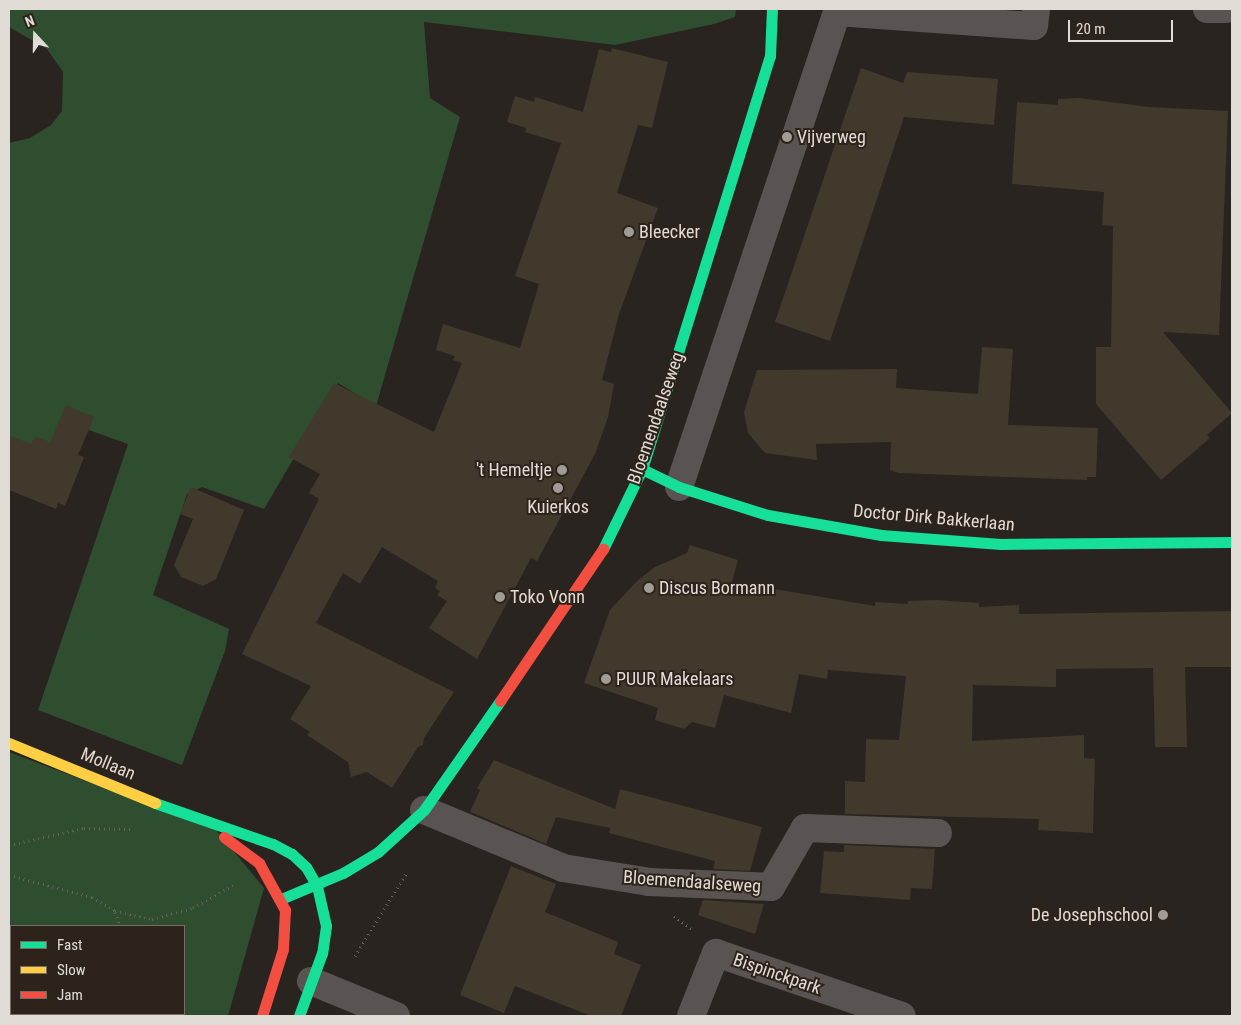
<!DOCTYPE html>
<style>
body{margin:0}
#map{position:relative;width:1241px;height:1025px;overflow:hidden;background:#29241f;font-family:"Roboto Condensed",sans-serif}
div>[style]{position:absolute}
.green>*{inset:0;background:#2e4e2f}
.building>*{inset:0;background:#42392d}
.path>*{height:3px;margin-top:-1.5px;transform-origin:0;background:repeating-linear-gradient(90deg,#64615e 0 1px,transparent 0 5px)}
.street>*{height:28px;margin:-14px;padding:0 14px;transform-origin:14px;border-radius:14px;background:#595451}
.fast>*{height:11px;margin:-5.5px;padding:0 5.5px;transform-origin:5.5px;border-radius:5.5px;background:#16e098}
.slow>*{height:11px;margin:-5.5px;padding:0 5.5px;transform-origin:5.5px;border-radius:5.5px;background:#ffcf43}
.jam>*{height:11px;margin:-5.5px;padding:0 5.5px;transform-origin:5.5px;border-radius:5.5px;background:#f24e42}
.dots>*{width:14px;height:14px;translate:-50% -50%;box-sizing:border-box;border:2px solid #2d231b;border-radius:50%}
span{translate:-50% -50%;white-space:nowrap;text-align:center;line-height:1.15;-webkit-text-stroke:4px #2d231b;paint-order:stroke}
.poi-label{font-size:18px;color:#e1dbd5}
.left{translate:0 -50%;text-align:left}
.right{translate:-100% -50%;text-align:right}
.street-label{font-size:18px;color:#e1dbd5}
.frame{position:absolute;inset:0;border:10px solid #e1dbd5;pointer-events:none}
.legend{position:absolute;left:10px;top:925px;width:175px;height:90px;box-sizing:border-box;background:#2d231b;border:1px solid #756d65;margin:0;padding:6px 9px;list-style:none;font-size:15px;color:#e1dbd5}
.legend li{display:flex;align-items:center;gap:10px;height:25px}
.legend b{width:25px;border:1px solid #756d65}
.north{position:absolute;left:10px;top:10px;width:50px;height:50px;-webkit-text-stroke:4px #2d231b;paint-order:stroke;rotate:339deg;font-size:14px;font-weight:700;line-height:20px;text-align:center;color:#e1dbd5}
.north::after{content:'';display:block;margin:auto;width:18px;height:22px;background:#e1dbd5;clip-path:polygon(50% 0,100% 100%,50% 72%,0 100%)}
.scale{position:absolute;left:1068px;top:20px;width:105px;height:22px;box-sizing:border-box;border:2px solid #e1dbd5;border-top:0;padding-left:6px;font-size:15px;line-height:18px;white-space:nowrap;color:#e1dbd5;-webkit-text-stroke:4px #2d231b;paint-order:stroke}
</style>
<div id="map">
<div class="green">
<div style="clip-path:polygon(9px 9px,736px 9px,735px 17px,714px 24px,615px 45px,424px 22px,430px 98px,460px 117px,376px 406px,338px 383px,264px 509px,202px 487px,187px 494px,153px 595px,229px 629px,225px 651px,182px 765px,38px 710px,128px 444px,66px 422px,53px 461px,21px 450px,9px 483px,9px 143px,30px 138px,51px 125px,62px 111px,63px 72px,47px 49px,9px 27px)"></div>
<div style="clip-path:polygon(9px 752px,216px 830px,264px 888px,228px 1016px,52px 1016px,51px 1014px,184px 1014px,184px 926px,11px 926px,11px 949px,9px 947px)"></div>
</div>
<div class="building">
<div style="clip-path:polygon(612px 48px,668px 62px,652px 128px,638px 125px,617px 193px,658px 208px,619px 314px,602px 380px,614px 384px,608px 417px,595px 454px,537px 561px,531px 558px,477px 659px,429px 628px,447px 601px,437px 595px,440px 591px,435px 588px,438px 581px,382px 547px,360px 584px,343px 573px,316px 623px,454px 692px,424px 738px,423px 745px,418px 747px,392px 788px,367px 772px,351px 777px,348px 762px,307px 735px,310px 732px,290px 719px,311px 686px,242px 654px,319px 499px,309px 493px,320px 474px,289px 457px,334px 383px,434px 432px,462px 363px,453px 360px,455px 356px,436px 350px,443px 324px,520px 348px,539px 284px,515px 276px,561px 143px,525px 132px,526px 128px,507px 122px,515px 96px,534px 102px,535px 97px,583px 112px,599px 49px,611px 52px)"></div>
<div style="clip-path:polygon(861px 68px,903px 83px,907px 72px,998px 79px,994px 125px,904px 117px,830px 341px,775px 322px)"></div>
<div style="clip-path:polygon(1079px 98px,1149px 107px,1228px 111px,1219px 335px,1163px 332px,1232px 413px,1207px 435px,1210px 438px,1161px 480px,1096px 404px,1096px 347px,1111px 347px,1113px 226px,1102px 225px,1104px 192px,1012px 184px,1017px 102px,1058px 105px,1058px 99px)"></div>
<div style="clip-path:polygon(982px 347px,1013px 349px,1008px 425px,1098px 428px,1096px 477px,1087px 477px,1087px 480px,899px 473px,890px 470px,891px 442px,816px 444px,817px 460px,765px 453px,748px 433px,744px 412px,757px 370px,897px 369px,896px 388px,978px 394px)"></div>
<div style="clip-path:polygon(66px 405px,94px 417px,78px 455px,84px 457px,65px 506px,58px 503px,56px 509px,9px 490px,9px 435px,31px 444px,35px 436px,50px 442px)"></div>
<div style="clip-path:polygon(191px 487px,244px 510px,216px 579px,203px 586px,181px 577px,174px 565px,193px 519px,180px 514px)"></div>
<div style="clip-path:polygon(690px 545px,738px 560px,732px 582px,875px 606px,875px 602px,908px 604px,908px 601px,936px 600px,979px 603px,979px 607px,1019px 605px,1019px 614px,1232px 611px,1232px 667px,1185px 667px,1187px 747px,1155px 747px,1153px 668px,1056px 669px,1056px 687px,973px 685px,972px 741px,1084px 735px,1084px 758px,1095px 759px,1093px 833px,1038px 830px,1039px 819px,845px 814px,845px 781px,865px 782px,866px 739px,899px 740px,906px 676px,828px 670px,827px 679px,799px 674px,791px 713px,724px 695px,715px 728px,692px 722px,684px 729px,655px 720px,658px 708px,584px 683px,610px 610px,637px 581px,655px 567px,687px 553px)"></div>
<div style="clip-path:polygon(494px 760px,615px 809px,620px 789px,762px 827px,750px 871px,713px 869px,715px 861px,609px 833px,610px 828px,556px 817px,546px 844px,478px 815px,470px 812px,480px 790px,477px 788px)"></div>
<div style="clip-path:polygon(844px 845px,935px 849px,932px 889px,911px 888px,910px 900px,820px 893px,824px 851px,844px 852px)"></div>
<div style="clip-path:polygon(511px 866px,556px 884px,545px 912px,618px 942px,614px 954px,641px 965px,621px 1016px,591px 1016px,515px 986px,504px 1013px,460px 995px)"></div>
<div style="clip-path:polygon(703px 900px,764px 904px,755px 934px,698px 915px)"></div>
</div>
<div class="path">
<div style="left:9px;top:845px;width:77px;rotate:-12.8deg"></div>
<div style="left:84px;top:828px;width:47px;rotate:1.2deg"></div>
<div style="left:9px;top:875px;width:86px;rotate:14.8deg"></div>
<div style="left:92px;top:897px;width:27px;rotate:31deg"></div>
<div style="left:115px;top:911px;width:38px;rotate:12deg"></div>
<div style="left:152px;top:919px;width:42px;rotate:-15deg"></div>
<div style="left:193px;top:908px;width:48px;rotate:-29.7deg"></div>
<div style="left:115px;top:912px;width:15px;rotate:70deg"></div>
<div style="left:674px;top:916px;width:24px;rotate:36deg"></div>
<div style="left:9px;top:931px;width:3px;rotate:45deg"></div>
<div style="left:355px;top:956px;width:99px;rotate:-58.2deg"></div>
<div style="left:82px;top:1014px;width:3px;rotate:45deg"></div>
<div style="left:138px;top:1014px;width:2px;rotate:90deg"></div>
</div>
<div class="street">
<div style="left:1207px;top:9px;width:19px"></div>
<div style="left:837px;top:12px;width:197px;rotate:4.1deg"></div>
<div style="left:1034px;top:26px;width:17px;rotate:-83deg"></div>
<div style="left:679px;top:487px;width:504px;rotate:-71.6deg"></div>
<div style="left:424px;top:810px;width:151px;rotate:22.6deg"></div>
<div style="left:563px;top:868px;width:87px;rotate:9.2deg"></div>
<div style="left:649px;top:882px;width:122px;rotate:2.3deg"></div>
<div style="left:771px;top:887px;width:68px;rotate:-60deg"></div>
<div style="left:805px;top:828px;width:133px;rotate:2.2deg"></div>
<div style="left:311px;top:981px;width:92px;rotate:22.4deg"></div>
<div style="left:691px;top:1016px;width:68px;rotate:-68.4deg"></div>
<div style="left:716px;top:953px;width:196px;rotate:18.7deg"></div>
</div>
<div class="fast">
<div style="left:642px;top:469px;width:41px;rotate:25.9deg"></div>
<div style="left:679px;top:487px;width:93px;rotate:17.5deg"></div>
<div style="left:768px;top:515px;width:115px;rotate:10deg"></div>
<div style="left:881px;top:535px;width:120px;rotate:4.3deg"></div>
<div style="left:1001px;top:544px;width:231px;rotate:-0.5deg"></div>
<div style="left:603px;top:549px;width:89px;rotate:-64deg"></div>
<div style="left:642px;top:469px;width:432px;rotate:-72.8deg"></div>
<div style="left:770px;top:56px;width:47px;rotate:-87.6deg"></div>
<div style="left:155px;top:803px;width:125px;rotate:19.2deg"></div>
<div style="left:273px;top:844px;width:21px;rotate:28deg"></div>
<div style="left:292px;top:854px;width:19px;rotate:43deg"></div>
<div style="left:306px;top:867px;width:22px;rotate:60deg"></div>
<div style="left:317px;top:886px;width:41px;rotate:77.3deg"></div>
<div style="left:326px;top:926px;width:27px;rotate:98deg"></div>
<div style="left:322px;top:953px;width:67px;rotate:110.1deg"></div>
<div style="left:281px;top:899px;width:67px;rotate:-22.8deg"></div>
<div style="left:343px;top:873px;width:41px;rotate:-31deg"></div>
<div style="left:378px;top:852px;width:62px;rotate:-42.4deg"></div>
<div style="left:424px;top:810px;width:133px;rotate:-55.1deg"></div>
</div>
<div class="slow">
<div style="left:9px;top:743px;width:158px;rotate:22.3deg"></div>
</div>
<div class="jam">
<div style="left:500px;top:701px;width:184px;rotate:-55.9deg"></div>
<div style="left:224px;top:837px;width:44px;rotate:36.6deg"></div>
<div style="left:259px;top:863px;width:54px;rotate:61deg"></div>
<div style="left:285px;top:910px;width:39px;rotate:93deg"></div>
<div style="left:283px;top:949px;width:70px;rotate:107.4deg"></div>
</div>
<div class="dots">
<div style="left:787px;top:137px;background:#a19b95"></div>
<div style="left:629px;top:232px;background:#a19b95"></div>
<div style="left:562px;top:470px;background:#a19b95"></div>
<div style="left:558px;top:488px;background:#a19b95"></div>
<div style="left:649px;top:588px;background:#a19b95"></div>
<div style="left:500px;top:597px;background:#a19b95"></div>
<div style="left:606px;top:679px;background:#a19b95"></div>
<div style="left:1163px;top:915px;background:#a19b95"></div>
</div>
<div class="poi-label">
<span class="left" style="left:797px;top:137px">Vijverweg</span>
<span class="left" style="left:639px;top:232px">Bleecker</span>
<span class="right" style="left:552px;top:470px">'t Hemeltje</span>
<span style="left:558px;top:507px">Kuierkos</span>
<span class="left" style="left:659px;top:588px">Discus Bormann</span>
<span class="left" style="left:510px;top:597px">Toko Vonn</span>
<span class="left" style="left:616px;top:679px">PUUR Makelaars</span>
<span class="right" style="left:1153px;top:915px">De Josephschool</span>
</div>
<div class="street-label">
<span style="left:656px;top:418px;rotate:-71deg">Bloemendaalseweg</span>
<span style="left:934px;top:518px;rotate:5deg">Doctor Dirk Bakkerlaan</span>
<span style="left:108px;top:764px;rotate:22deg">Mollaan</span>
<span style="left:692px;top:882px;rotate:4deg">Bloemendaalseweg</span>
<span style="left:777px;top:974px;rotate:19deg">Bispinckpark</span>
</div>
<div class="frame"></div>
<ul class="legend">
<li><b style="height:6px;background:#16e098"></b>Fast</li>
<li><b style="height:6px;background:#ffcf43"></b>Slow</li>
<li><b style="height:6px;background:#f24e42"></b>Jam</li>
</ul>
<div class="north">N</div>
<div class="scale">20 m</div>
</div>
